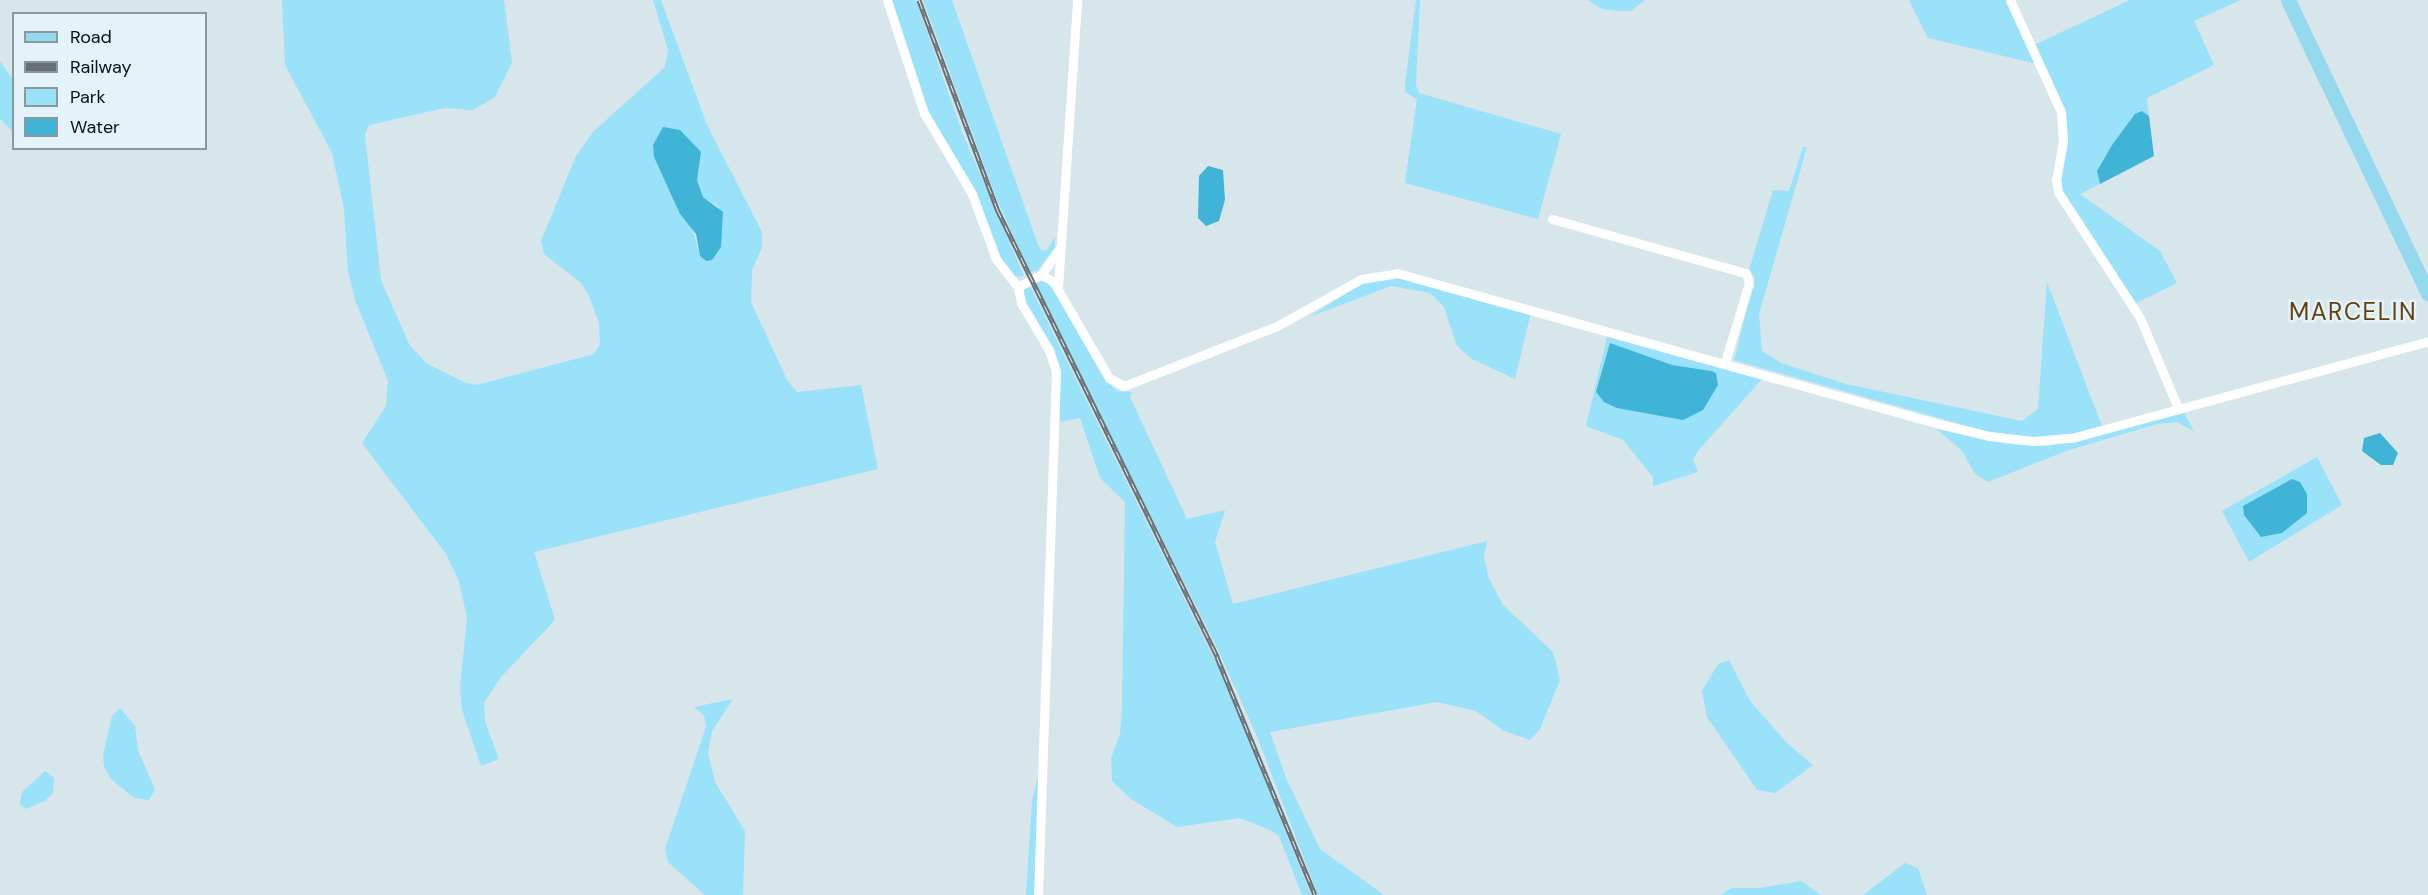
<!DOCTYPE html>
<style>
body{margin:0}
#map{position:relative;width:2428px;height:895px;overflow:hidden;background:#d6e6eb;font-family:"DM Sans",sans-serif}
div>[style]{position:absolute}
.green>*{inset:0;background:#9ae1fa}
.water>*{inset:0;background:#40b4d7}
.minor>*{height:9px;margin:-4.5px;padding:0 4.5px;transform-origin:4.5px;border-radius:4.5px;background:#fff}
.primary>*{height:15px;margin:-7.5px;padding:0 7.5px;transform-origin:7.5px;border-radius:7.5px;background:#95d9ef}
.rail>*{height:5px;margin-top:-2.5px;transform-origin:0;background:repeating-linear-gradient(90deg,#e3f3f9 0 9px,#677175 0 18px);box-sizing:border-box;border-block:2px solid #677175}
span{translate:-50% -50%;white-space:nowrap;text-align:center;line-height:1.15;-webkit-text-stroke:5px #e3f3f9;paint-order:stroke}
.quarter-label{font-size:24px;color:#63400b;letter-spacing:1.5px}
.legend{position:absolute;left:12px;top:12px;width:195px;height:138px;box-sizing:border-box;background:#e3f3f9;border:2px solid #8d989d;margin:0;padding:8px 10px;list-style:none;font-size:18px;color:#0b1012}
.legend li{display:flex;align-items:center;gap:12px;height:30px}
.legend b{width:30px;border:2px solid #8d989d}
</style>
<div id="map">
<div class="green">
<div style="clip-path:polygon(evenodd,282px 0,504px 0,512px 63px,495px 97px,473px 110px,445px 108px,369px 125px,365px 135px,381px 280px,409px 344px,426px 363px,466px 383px,477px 385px,594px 354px,600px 344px,599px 323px,589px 296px,581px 283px,544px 254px,541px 241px,576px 156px,593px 132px,665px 67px,668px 50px,653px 0,661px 0,707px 125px,762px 232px,762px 247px,752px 271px,751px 302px,787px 380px,797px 392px,861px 385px,878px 469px,534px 552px,555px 620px,500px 678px,484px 703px,485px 722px,499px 759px,481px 766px,462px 710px,460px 687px,467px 618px,459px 581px,446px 554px,362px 443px,386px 406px,388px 381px,355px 300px,348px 271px,344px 209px,332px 153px,285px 65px,282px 0,701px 152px,697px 180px,703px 197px,719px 207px,700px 256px,691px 224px,701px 152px)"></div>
<div style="clip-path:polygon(890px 0,916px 0,963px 134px,1024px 276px,1014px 277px,998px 255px,976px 195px,930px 120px)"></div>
<div style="clip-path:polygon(923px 0,952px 0,1038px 245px,1042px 251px,1047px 250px,1055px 237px,1055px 247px,1037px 271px,1030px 272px,997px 200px)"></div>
<div style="clip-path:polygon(1416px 0,1420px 0,1416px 85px,1419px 93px,1561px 134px,1538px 219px,1405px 183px,1417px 99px,1405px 92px,1405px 84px)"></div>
<div style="clip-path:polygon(1588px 0,1645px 0,1631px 11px,1618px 11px,1602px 9px)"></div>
<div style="clip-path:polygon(1909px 0,2006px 0,2037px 64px,1928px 38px)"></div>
<div style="clip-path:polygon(2130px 0,2241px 0,2194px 21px,2214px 65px,2147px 98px,2149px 116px,2145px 113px,2112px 145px,2097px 171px,2100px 184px,2080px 194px,2160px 251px,2177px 283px,2134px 304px,2063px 193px,2060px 176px,2066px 128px,2034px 45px)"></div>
<div style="clip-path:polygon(0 61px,13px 80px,13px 132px,0 119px)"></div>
<div style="clip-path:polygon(1803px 147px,1807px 147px,1759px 314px,1762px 351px,1781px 363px,1846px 384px,2022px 421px,2038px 409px,2047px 282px,2102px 426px,2071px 434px,2030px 438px,1985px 431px,1734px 360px,1755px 277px,1749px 270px,1773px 190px,1789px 191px)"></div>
<div style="clip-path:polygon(1394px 277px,1531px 312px,1515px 379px,1472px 359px,1457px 346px,1444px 307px,1430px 293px,1391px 286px,1309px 317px,1367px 280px)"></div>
<div style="clip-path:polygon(1043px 280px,1055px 290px,1106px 380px,1117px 391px,1132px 392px,1130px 397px,1187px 519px,1225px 510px,1215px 542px,1233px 604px,1487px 541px,1484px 557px,1488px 576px,1503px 605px,1553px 652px,1560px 680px,1540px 729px,1530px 740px,1504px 731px,1476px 711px,1437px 702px,1270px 732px,1286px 778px,1320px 849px,1384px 895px,1318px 895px,1256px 734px,1218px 650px,1033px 281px)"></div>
<div style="clip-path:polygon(1029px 284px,1225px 681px,1311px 895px,1302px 895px,1279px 836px,1272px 831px,1240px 818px,1177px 827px,1131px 799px,1112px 781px,1111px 758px,1120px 734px,1122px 710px,1125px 502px,1100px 478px,1080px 418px,1060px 422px,1060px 368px,1054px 349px,1025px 304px,1023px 290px)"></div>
<div style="clip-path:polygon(1608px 333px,1762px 379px,1698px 451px,1693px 459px,1698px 472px,1653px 486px,1653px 477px,1623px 440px,1586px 426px)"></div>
<div style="clip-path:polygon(2184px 413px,2194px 431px,2177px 422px,2157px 424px,2066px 451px,1988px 482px,1974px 473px,1963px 452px,1935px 427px,2009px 444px,2048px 446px)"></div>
<div style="clip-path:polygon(2317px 457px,2342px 505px,2249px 562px,2222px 511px)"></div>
<div style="clip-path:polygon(1729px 660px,1750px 701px,1788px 744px,1813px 765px,1775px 793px,1757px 790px,1707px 717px,1702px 691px,1718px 664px)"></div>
<div style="clip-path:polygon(733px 699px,712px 731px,708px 753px,715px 782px,745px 831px,743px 895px,705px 895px,668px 862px,665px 849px,706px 727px,704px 715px,694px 707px)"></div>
<div style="clip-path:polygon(120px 708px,135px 726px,138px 750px,155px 790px,149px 800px,134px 798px,112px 780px,104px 767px,103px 755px,112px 716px)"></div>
<div style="clip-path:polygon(1040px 769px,1035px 895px,1026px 895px,1032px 800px)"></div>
<div style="clip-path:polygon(45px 771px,54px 778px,53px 793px,45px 801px,26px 809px,20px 804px,22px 792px)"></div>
<div style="clip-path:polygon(1905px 863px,1918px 868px,1927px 895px,1863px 895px)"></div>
<div style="clip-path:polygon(1801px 881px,1821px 895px,1720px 895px,1732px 888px,1760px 888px)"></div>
</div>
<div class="water">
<div style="clip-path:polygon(2142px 111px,2149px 116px,2154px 156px,2100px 184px,2097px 171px,2112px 145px,2135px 114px)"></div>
<div style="clip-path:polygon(663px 127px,680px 130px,701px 152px,697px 180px,703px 197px,723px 212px,721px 247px,712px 260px,706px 261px,700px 256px,696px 234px,680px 214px,654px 157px,653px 145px)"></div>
<div style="clip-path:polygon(1208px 166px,1223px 170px,1225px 200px,1219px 221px,1206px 226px,1198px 218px,1199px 176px)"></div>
<div style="clip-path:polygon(1610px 343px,1672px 365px,1711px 371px,1716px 373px,1718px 385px,1703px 410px,1683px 420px,1617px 408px,1604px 402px,1596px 392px)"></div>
<div style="clip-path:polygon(2380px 433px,2398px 453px,2393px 465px,2381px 465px,2362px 451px,2364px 438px)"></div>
<div style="clip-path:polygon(2292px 479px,2300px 482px,2307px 494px,2307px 513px,2282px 533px,2261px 537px,2244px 515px,2243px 506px)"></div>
</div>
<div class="minor">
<div style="left:887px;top:0;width:119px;rotate:71.9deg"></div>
<div style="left:924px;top:113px;width:94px;rotate:59.3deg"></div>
<div style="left:972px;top:194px;width:69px;rotate:69.7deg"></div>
<div style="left:996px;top:259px;width:36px;rotate:52deg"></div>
<div style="left:1018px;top:287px;width:16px;rotate:79deg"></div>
<div style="left:1021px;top:303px;width:55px;rotate:59.2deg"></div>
<div style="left:1049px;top:350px;width:23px;rotate:72deg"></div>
<div style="left:1056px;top:372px;width:523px;rotate:91.97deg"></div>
<div style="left:2010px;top:0;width:123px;rotate:65.5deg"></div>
<div style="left:2061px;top:112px;width:29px;rotate:86deg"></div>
<div style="left:2063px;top:141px;width:39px;rotate:100deg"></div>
<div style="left:2056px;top:179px;width:13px;rotate:81deg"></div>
<div style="left:2058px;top:192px;width:150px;rotate:56.9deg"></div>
<div style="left:2140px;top:318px;width:98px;rotate:67.1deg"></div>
<div style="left:1552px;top:219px;width:201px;rotate:15.6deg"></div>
<div style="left:1746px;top:273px;width:10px;rotate:73deg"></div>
<div style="left:1749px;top:283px;width:83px;rotate:106.9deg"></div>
<div style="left:1041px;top:275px;width:32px;rotate:-55deg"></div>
<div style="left:1018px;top:287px;width:26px;rotate:-28deg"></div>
<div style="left:1041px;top:275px;width:13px;rotate:27deg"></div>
<div style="left:1053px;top:281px;width:112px;rotate:60deg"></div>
<div style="left:1109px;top:378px;width:17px;rotate:28deg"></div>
<div style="left:1124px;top:386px;width:164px;rotate:-21.4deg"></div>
<div style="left:1277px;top:326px;width:96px;rotate:-29.2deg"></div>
<div style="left:1361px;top:279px;width:36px;rotate:-9deg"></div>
<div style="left:1397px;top:273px;width:567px;rotate:15.56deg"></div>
<div style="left:1943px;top:425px;width:47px;rotate:13.4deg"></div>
<div style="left:1989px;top:436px;width:45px;rotate:6.3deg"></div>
<div style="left:2034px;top:441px;width:38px;rotate:-5deg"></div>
<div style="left:2072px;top:438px;width:369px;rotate:-15.2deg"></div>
<div style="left:1058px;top:288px;width:289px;rotate:-86.2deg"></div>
</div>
<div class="primary">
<div style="left:2288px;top:0;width:325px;rotate:64.5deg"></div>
</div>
<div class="rail">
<div style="left:919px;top:0;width:223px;rotate:69.5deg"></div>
<div style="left:997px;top:209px;width:499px;rotate:63.8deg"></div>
<div style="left:1217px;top:657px;width:257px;rotate:67.6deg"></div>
</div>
<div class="quarter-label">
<span style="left:2353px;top:312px">MARCELIN</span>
</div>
<ul class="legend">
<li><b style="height:8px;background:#95d9ef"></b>Road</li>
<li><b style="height:8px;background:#677175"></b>Railway</li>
<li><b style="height:16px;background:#9ae1fa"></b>Park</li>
<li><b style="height:16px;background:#40b4d7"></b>Water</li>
</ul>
</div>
